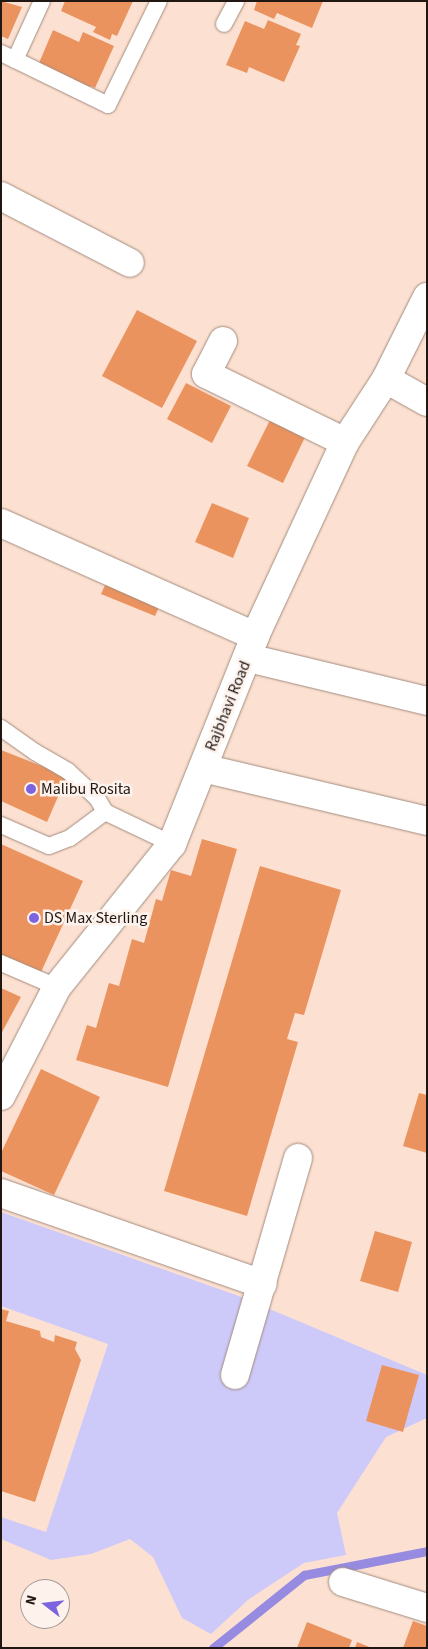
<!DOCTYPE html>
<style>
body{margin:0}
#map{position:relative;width:428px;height:1649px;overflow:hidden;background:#fce1d2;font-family:"Source Sans 3",sans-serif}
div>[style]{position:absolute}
.green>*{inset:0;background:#cdc9f9}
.stream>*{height:9px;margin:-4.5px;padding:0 4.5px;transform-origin:4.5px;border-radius:4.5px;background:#968be1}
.building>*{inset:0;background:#eb935f}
.roads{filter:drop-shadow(0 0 1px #a38b7e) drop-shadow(0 0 1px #a38b7e)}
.lane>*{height:16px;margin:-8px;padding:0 8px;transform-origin:8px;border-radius:8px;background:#fff}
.street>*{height:28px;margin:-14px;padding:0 14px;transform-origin:14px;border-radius:14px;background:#fff}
.dots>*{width:14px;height:14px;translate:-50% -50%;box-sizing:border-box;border:2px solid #fdf2ec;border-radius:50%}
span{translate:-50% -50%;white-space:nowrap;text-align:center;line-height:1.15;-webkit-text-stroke:5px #fdf2ec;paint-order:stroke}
.street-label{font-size:16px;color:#201712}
.poi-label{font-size:16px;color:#201712}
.left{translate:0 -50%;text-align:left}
.frame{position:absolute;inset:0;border:2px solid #201712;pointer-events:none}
.north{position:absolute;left:20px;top:1579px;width:50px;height:50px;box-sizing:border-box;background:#fdf2ec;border:1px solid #a59a95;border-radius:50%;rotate:286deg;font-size:14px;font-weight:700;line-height:20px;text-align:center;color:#201712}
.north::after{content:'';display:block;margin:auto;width:18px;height:22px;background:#7d64df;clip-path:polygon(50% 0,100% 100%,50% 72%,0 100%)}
</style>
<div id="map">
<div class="green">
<div style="clip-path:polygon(1px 1212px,236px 1295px,427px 1375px,427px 1418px,386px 1437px,337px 1513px,346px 1555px,304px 1563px,249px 1599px,211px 1634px,182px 1618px,153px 1557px,130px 1539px,91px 1554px,51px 1560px,1px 1539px,1px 1517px,46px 1532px,108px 1344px,1px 1306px)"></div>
</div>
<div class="stream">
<div style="left:213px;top:1648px;width:117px;rotate:-38.7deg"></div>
<div style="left:304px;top:1575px;width:125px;rotate:-11deg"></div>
</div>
<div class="building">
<div style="clip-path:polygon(1px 1px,22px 7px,8px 39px,1px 36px)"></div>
<div style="clip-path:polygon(65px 1px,133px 1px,117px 36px,112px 34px,110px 40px,93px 32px,96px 27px,61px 11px)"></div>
<div style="clip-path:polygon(257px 1px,323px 1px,312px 28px,277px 13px,274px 19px,254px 10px)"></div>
<div style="clip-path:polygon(268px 20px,301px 34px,296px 45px,300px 46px,284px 82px,249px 67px,247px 73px,226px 65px,245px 21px,264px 29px)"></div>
<div style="clip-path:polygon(53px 30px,79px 42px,83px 32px,114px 46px,95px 88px,90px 86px,88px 91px,71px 84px,74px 79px,39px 63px)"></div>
<div style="clip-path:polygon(137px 310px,197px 341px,162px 408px,102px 376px)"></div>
<div style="clip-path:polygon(186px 383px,231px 406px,212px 443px,167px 419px)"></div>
<div style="clip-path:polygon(272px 416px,307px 433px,283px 483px,247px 466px)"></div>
<div style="clip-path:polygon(212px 503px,249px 518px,233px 558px,195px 542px)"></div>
<div style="clip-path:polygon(110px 574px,164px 596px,155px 616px,101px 594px)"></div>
<div style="clip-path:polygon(1px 750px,67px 776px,47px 822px,1px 801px)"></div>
<div style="clip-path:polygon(202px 839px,237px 849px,168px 1087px,76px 1060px,87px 1025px,96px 1028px,109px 983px,119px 986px,132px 939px,144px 943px,156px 899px,162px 901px,171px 870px,191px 876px)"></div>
<div style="clip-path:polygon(1px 844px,83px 881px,41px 972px,1px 955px)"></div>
<div style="clip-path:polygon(260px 866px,341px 890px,304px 1015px,295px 1013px,287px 1039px,298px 1042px,247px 1216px,164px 1191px)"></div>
<div style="clip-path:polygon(1px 988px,21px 997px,1px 1034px)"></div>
<div style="clip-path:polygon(41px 1069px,100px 1097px,54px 1195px,1px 1171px,1px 1153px)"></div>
<div style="clip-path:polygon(419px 1093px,427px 1095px,427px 1153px,403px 1146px)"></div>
<div style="clip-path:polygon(375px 1231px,412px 1242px,398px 1292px,360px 1281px)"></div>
<div style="clip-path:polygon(1px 1309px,9px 1311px,6px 1321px,40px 1331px,41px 1337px,54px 1342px,55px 1335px,77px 1342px,75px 1349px,81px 1360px,35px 1502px,1px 1491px)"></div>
<div style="clip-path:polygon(382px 1365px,419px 1375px,403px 1432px,366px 1421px)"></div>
<div style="clip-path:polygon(413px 1621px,427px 1626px,427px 1648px,403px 1648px)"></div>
<div style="clip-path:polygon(307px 1622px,352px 1640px,349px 1648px,297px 1648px)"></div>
<div style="clip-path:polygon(357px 1642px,372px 1648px,355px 1648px)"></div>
</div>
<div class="roads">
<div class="lane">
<div style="left:224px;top:24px;width:26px;rotate:-62deg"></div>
<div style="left:1px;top:53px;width:119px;rotate:25.9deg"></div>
<div style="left:108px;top:105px;width:116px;rotate:-63.9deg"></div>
<div style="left:15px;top:60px;width:65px;rotate:-65.4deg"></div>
<div style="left:1px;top:728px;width:42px;rotate:35.2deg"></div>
<div style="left:35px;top:752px;width:38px;rotate:30deg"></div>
<div style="left:68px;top:771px;width:40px;rotate:43deg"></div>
<div style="left:97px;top:798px;width:16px;rotate:60deg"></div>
<div style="left:105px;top:812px;width:74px;rotate:25.5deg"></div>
<div style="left:1px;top:825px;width:52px;rotate:23.6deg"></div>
<div style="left:49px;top:846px;width:22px;rotate:-21deg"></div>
<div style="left:70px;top:838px;width:44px;rotate:-36.6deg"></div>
<div style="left:1px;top:963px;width:61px;rotate:23.2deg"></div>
</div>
<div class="street">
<div style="left:1px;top:196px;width:145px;rotate:27.4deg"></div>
<div style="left:223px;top:341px;width:37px;rotate:117deg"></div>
<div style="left:206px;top:374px;width:155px;rotate:26.1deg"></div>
<div style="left:386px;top:379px;width:47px;rotate:29.3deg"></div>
<div style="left:1px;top:523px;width:278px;rotate:24deg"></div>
<div style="left:248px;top:658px;width:184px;rotate:13.5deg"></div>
<div style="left:203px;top:768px;width:230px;rotate:13.3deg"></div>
<div style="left:1px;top:1096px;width:123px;rotate:-62.8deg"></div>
<div style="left:57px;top:987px;width:184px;rotate:-51.2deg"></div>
<div style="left:172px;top:844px;width:224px;rotate:-68.2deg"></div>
<div style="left:255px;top:636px;width:214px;rotate:-65.1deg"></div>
<div style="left:345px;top:442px;width:75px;rotate:-56.9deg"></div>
<div style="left:386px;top:379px;width:92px;rotate:-63.4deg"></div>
<div style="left:1px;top:1193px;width:277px;rotate:19.2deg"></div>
<div style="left:235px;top:1375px;width:226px;rotate:-73.8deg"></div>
<div style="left:343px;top:1582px;width:88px;rotate:17.2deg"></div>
</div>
</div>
<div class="dots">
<div style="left:31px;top:789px;background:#7d64df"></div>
<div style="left:34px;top:918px;background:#7d64df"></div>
</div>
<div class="street-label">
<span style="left:228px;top:706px;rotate:-68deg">Rajbhavi Road</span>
</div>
<div class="poi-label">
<span class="left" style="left:41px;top:789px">Malibu Rosita</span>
<span class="left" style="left:44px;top:918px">DS Max Sterling</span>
</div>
<div class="frame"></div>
<div class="north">N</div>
</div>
